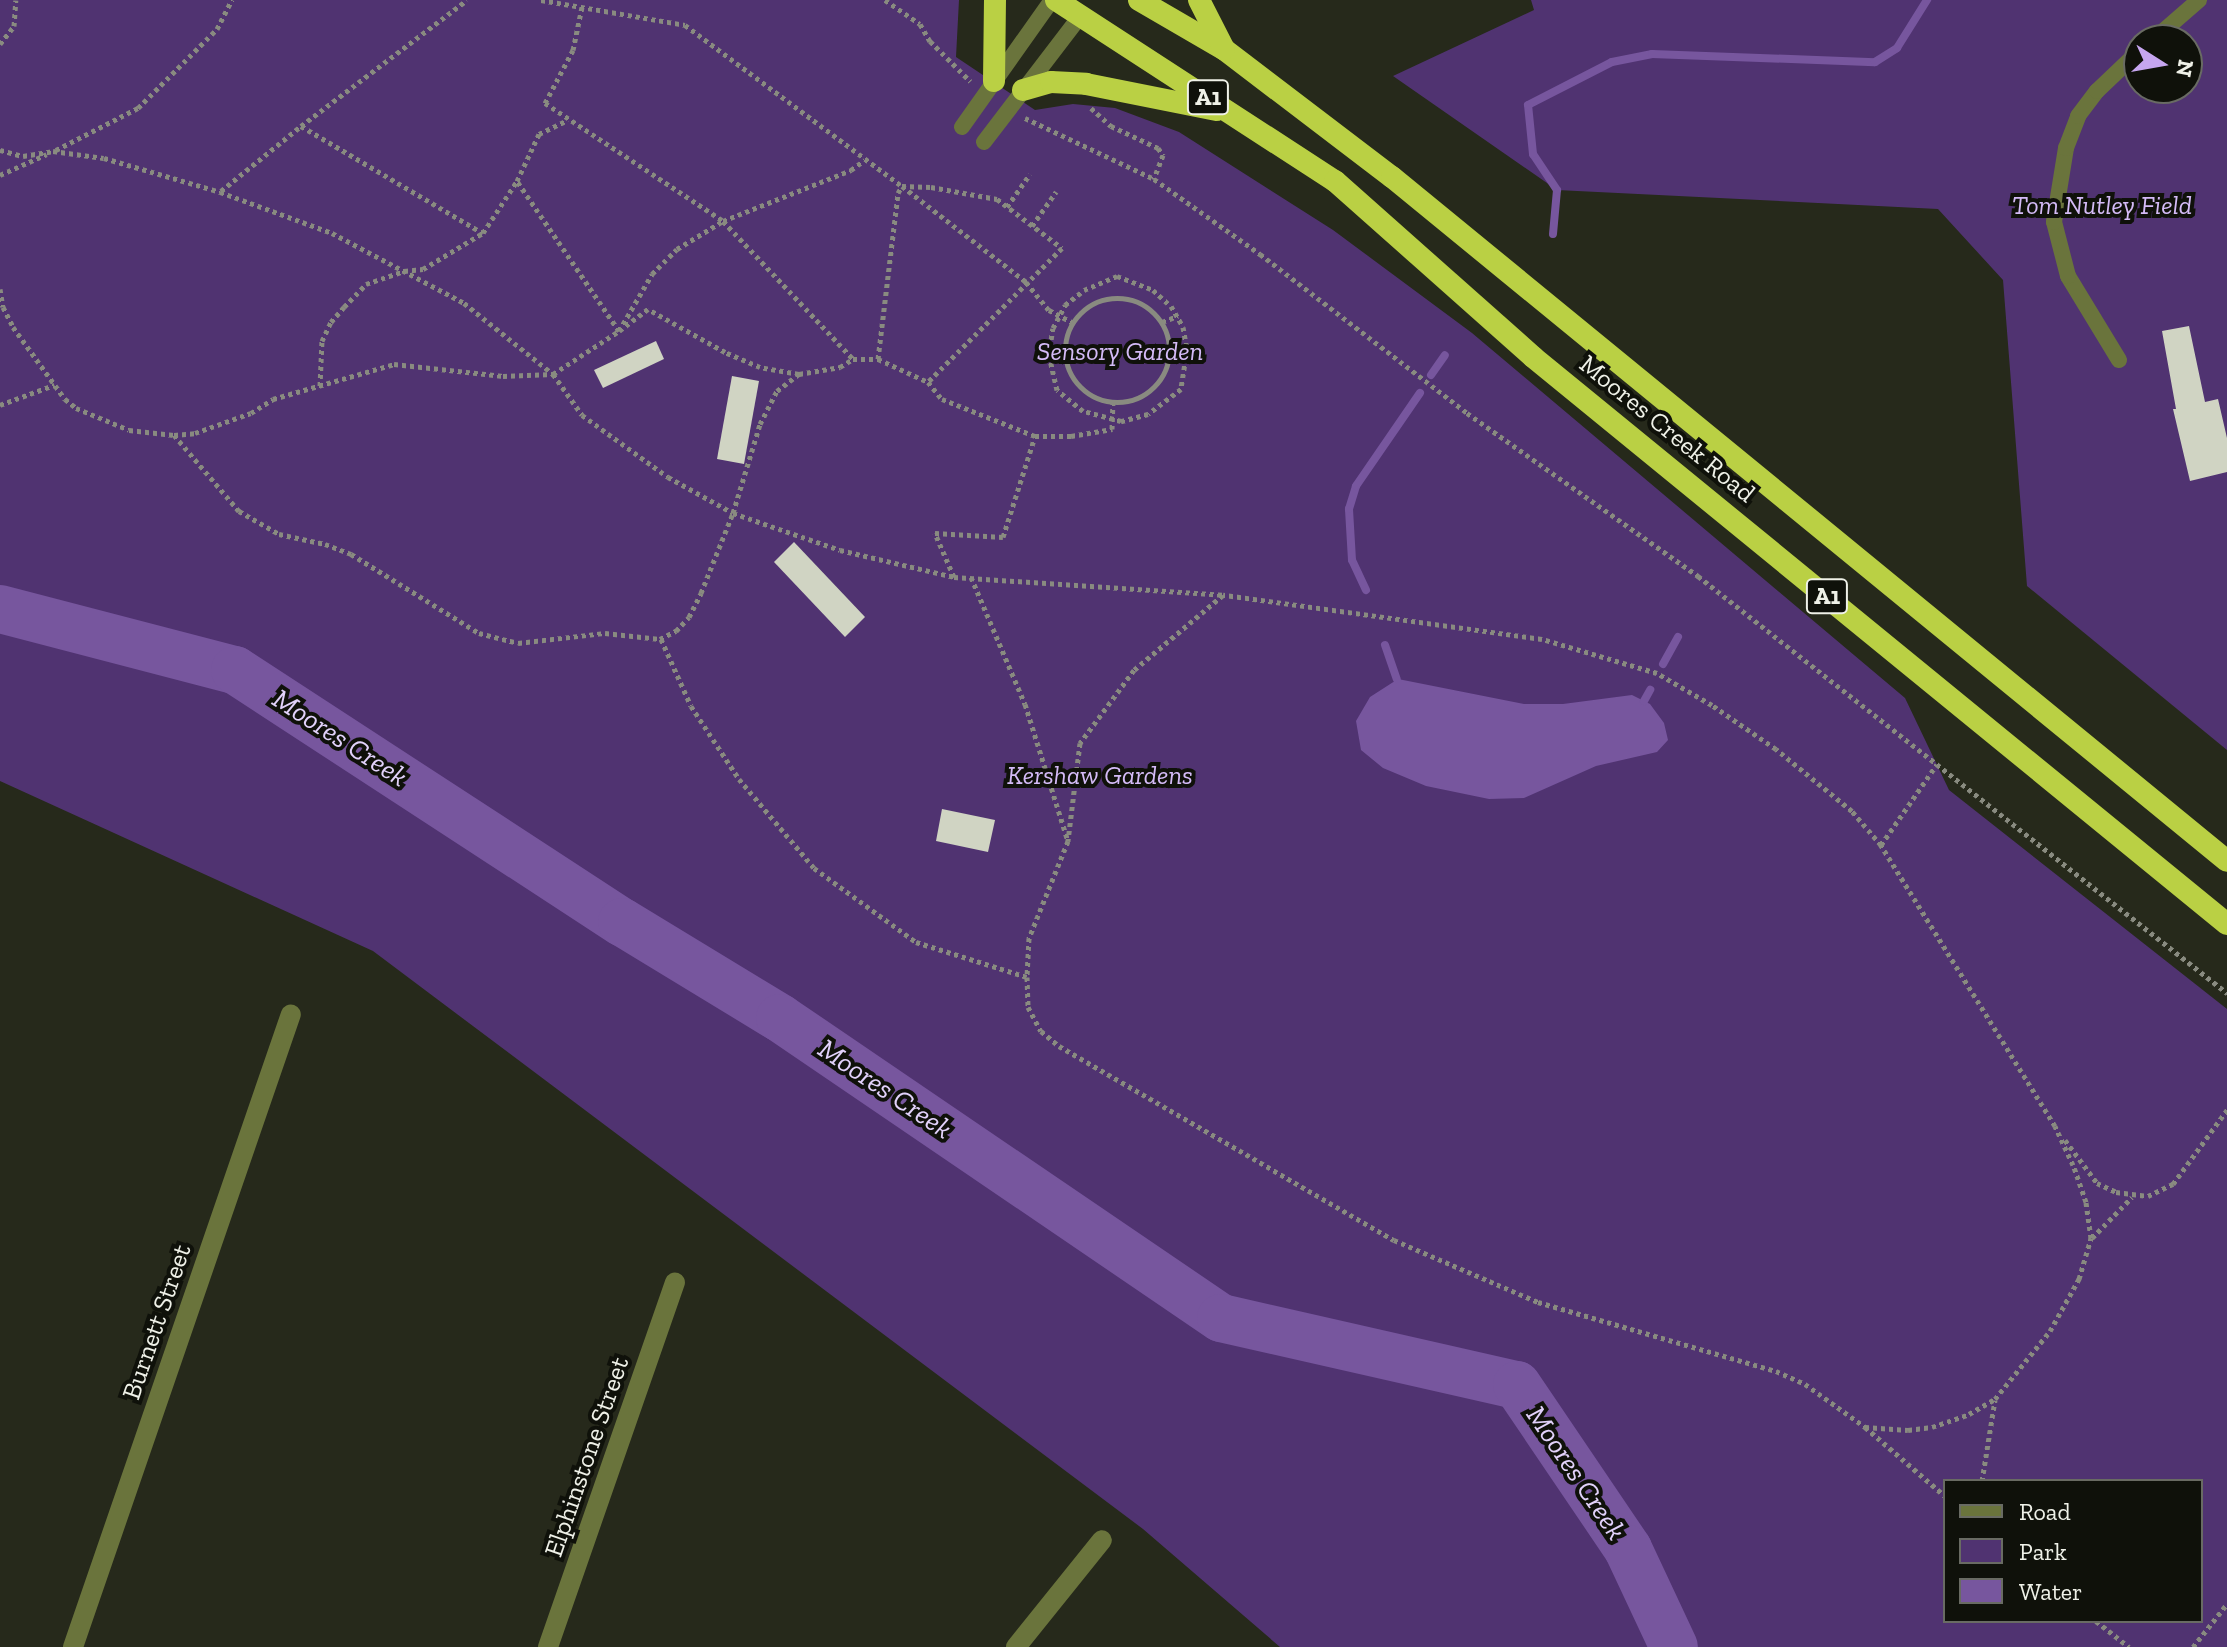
<!DOCTYPE html>
<style>
body{margin:0}
#map{position:relative;width:2227px;height:1647px;overflow:hidden;background:#26291b;font-family:"Zilla Slab",serif}
div>[style]{position:absolute}
.green>*{inset:0;background:#503371}
.water>*{inset:0;background:#77569e}
.stream>*{height:8px;margin:-4px;padding:0 4px;transform-origin:4px;border-radius:4px;background:#77569e}
.river>*{height:48px;margin:-24px;padding:0 24px;transform-origin:24px;border-radius:24px;background:#77569e}
.building>*{inset:0;background:#d0d4c3}
.path>*{height:5px;margin-top:-2.5px;transform-origin:0;background:repeating-linear-gradient(90deg,#898b80 0 4px,transparent 0 8px)}
.path>.ring{margin:-2.5px;padding:0;box-sizing:content-box;background:none;border:5px solid #898b80;border-radius:50%}
.service>*{height:16px;margin:-8px;padding:0 8px;transform-origin:8px;border-radius:8px;background:#6a743c}
.minor>*{height:20px;margin:-10px;padding:0 10px;transform-origin:10px;border-radius:10px;background:#6a743c}
.trunk>*{height:22px;margin:-11px;padding:0 11px;transform-origin:11px;border-radius:11px;background:#bad044}
span{translate:-50% -50%;white-space:nowrap;text-align:center;line-height:1.15;-webkit-text-stroke:8px #0f110a;paint-order:stroke}
.shield-label span{padding:2px 6px;background:#0f110a;border:2px solid;border-radius:6px;-webkit-text-stroke-width:0}
.shield-label{font-size:24px;color:#eff1e8;font-weight:700}
.park-label{font-size:26px;color:#d4bbf7;font-style:italic}
.street-label{font-size:26px;color:#eff1e8}
.water-label{font-size:28px;color:#e2d2fb;font-style:italic}
.legend{position:absolute;left:1943px;top:1479px;width:260px;height:144px;box-sizing:border-box;background:#0f110a;border:2px solid #696b63;margin:0;padding:10px 14px;list-style:none;font-size:24px;color:#eff1e8}
.legend li{display:flex;align-items:center;gap:16px;height:40px}
.legend b{width:40px;border:2px solid #696b63}
.north{position:absolute;left:2123px;top:24px;width:80px;height:80px;box-sizing:border-box;background:#0f110a;border:2px solid #696b63;border-radius:50%;rotate:101deg;font-size:22px;font-weight:700;line-height:32px;text-align:center;color:#eff1e8}
.north::after{content:'';display:block;margin:auto;width:28px;height:36px;background:#c6a6f0;clip-path:polygon(50% 0,100% 100%,50% 72%,0 100%)}
</style>
<div id="map">
<div class="green">
<div style="clip-path:polygon(evenodd,0 0,959px 0,956px 57px,1035px 110px,1073px 104px,1115px 108px,1179px 132px,1333px 230px,1472px 333px,1905px 698px,1949px 790px,2227px 1009px,2227px 1647px,1280px 1647px,1143px 1529px,373px 951px,0 781px,0 0,1945px 1481px,2201px 1481px,2201px 1621px,1945px 1621px,1945px 1481px)"></div>
<div style="clip-path:polygon(evenodd,1531px 0,2227px 0,2227px 750px,2027px 586px,2003px 280px,1938px 209px,1557px 190px,1393px 76px,1534px 10px,1531px 0,2139px 40px,2187px 40px,2187px 88px,2139px 88px,2139px 40px)"></div>
</div>
<div class="water">
<div style="clip-path:polygon(1398px 679px,1524px 704px,1563px 704px,1632px 695px,1650px 704px,1664px 723px,1668px 740px,1657px 752px,1596px 766px,1524px 798px,1489px 799px,1426px 786px,1383px 768px,1361px 750px,1356px 721px,1370px 697px)"></div>
</div>
<div class="stream">
<div style="left:1553px;top:234px;width:44px;rotate:-84.8deg"></div>
<div style="left:1557px;top:190px;width:43px;rotate:-123.7deg"></div>
<div style="left:1533px;top:154px;width:49px;rotate:-95.8deg"></div>
<div style="left:1528px;top:105px;width:94px;rotate:-27.1deg"></div>
<div style="left:1612px;top:62px;width:41px;rotate:-11.3deg"></div>
<div style="left:1652px;top:54px;width:223px;rotate:2.1deg"></div>
<div style="left:1875px;top:62px;width:26px;rotate:-32deg"></div>
<div style="left:1897px;top:48px;width:57px;rotate:-58deg"></div>
<div style="left:1431px;top:375px;width:24px;rotate:-55deg"></div>
<div style="left:1366px;top:590px;width:33px;rotate:-115deg"></div>
<div style="left:1352px;top:560px;width:51px;rotate:-93.4deg"></div>
<div style="left:1349px;top:509px;width:24px;rotate:-73deg"></div>
<div style="left:1356px;top:486px;width:113px;rotate:-55.5deg"></div>
<div style="left:1385px;top:645px;width:36px;rotate:71deg"></div>
<div style="left:1663px;top:664px;width:31px;rotate:-61deg"></div>
<div style="left:1644px;top:701px;width:13px;rotate:-61deg"></div>
</div>
<div class="river">
<div style="left:0;top:609px;width:243px;rotate:14.6deg"></div>
<div style="left:235px;top:670px;width:462px;rotate:33.1deg"></div>
<div style="left:622px;top:922px;width:185px;rotate:31.3deg"></div>
<div style="left:780px;top:1018px;width:533px;rotate:34.23deg"></div>
<div style="left:1221px;top:1318px;width:303px;rotate:12.8deg"></div>
<div style="left:1517px;top:1385px;width:198px;rotate:55.9deg"></div>
<div style="left:1628px;top:1549px;width:108px;rotate:64.9deg"></div>
</div>
<div class="building">
<div style="clip-path:polygon(2189px 326px,2205px 402px,2218px 399px,2227px 438px,2227px 472px,2190px 481px,2173px 409px,2176px 409px,2162px 331px)"></div>
<div style="clip-path:polygon(656px 341px,664px 359px,603px 388px,594px 370px)"></div>
<div style="clip-path:polygon(732px 376px,759px 381px,744px 464px,717px 459px)"></div>
<div style="clip-path:polygon(794px 542px,865px 617px,845px 637px,774px 562px)"></div>
<div style="clip-path:polygon(942px 809px,995px 820px,988px 852px,936px 841px)"></div>
</div>
<div class="path">
<div style="left:541px;top:0;width:146px;rotate:9.8deg"></div>
<div style="left:685px;top:25px;width:270px;rotate:36.6deg"></div>
<div style="left:902px;top:186px;width:29px;rotate:2deg"></div>
<div style="left:931px;top:187px;width:67px;rotate:10.3deg"></div>
<div style="left:997px;top:199px;width:81px;rotate:37deg"></div>
<div style="left:1062px;top:248px;width:190px;rotate:135deg"></div>
<div style="left:885px;top:0;width:42px;rotate:34.4deg"></div>
<div style="left:920px;top:24px;width:20px;rotate:60deg"></div>
<div style="left:930px;top:41px;width:57px;rotate:45deg"></div>
<div style="left:582px;top:7px;width:44px;rotate:101.8deg"></div>
<div style="left:573px;top:50px;width:60px;rotate:117.8deg"></div>
<div style="left:545px;top:103px;width:214px;rotate:33.5deg"></div>
<div style="left:723px;top:221px;width:190px;rotate:46.7deg"></div>
<div style="left:853px;top:359px;width:25px"></div>
<div style="left:878px;top:359px;width:55px;rotate:24.7deg"></div>
<div style="left:928px;top:382px;width:22px;rotate:51deg"></div>
<div style="left:942px;top:399px;width:100px;rotate:21.7deg"></div>
<div style="left:1035px;top:436px;width:36px"></div>
<div style="left:1071px;top:436px;width:42px;rotate:-9.7deg"></div>
<div style="left:1112px;top:429px;width:27px;rotate:-88deg"></div>
<div style="left:0;top:44px;width:23px;rotate:-52deg"></div>
<div style="left:14px;top:26px;width:26px;rotate:-86deg"></div>
<div style="left:1091px;top:108px;width:27px;rotate:42deg"></div>
<div style="left:1111px;top:126px;width:52px;rotate:25.1deg"></div>
<div style="left:1158px;top:148px;width:9px;rotate:54deg"></div>
<div style="left:1163px;top:155px;width:26px;rotate:111deg"></div>
<div style="left:1025px;top:118px;width:143px;rotate:25.3deg"></div>
<div style="left:1154px;top:179px;width:130px;rotate:35.3deg"></div>
<div style="left:1260px;top:254px;width:261px;rotate:37.5deg"></div>
<div style="left:1467px;top:413px;width:283px;rotate:35.2deg"></div>
<div style="left:1698px;top:576px;width:674px;rotate:38.25deg"></div>
<div style="left:301px;top:126px;width:208px;rotate:-37.2deg"></div>
<div style="left:0;top:150px;width:24px;rotate:15deg"></div>
<div style="left:23px;top:156px;width:30px;rotate:-9deg"></div>
<div style="left:53px;top:151px;width:51px;rotate:7.8deg"></div>
<div style="left:104px;top:158px;width:121px;rotate:16.3deg"></div>
<div style="left:220px;top:192px;width:119px;rotate:20.1deg"></div>
<div style="left:332px;top:233px;width:149px;rotate:27.9deg"></div>
<div style="left:464px;top:303px;width:114px;rotate:38.6deg"></div>
<div style="left:553px;top:374px;width:50px;rotate:54.7deg"></div>
<div style="left:582px;top:415px;width:106px;rotate:35.8deg"></div>
<div style="left:668px;top:477px;width:74px;rotate:29deg"></div>
<div style="left:733px;top:513px;width:113px;rotate:19.1deg"></div>
<div style="left:840px;top:550px;width:117px;rotate:13.3deg"></div>
<div style="left:954px;top:577px;width:269px;rotate:3.8deg"></div>
<div style="left:56px;top:150px;width:92px;rotate:-27.1deg"></div>
<div style="left:138px;top:108px;width:112px;rotate:-45deg"></div>
<div style="left:217px;top:29px;width:33px;rotate:-63deg"></div>
<div style="left:0;top:175px;width:51px;rotate:-24.1deg"></div>
<div style="left:221px;top:191px;width:103px;rotate:-39.1deg"></div>
<div style="left:301px;top:126px;width:211px;rotate:30.5deg"></div>
<div style="left:1007px;top:207px;width:40px;rotate:-55.1deg"></div>
<div style="left:1032px;top:226px;width:42px;rotate:-54.8deg"></div>
<div style="left:1117px;top:276px;width:39px;rotate:21deg"></div>
<div style="left:1153px;top:290px;width:24px;rotate:42deg"></div>
<div style="left:1171px;top:306px;width:24px;rotate:60deg"></div>
<div style="left:1183px;top:327px;width:23px;rotate:80deg"></div>
<div style="left:1187px;top:350px;width:39px;rotate:99deg"></div>
<div style="left:1181px;top:389px;width:41px;rotate:142.9deg"></div>
<div style="left:1148px;top:414px;width:28px;rotate:165deg"></div>
<div style="left:1121px;top:421px;width:39px;rotate:-165deg"></div>
<div style="left:1083px;top:411px;width:33px;rotate:-141deg"></div>
<div style="left:1057px;top:390px;width:36px;rotate:-103deg"></div>
<div style="left:1049px;top:355px;width:27px;rotate:-82deg"></div>
<div style="left:1053px;top:328px;width:26px;rotate:-62deg"></div>
<div style="left:1065px;top:305px;width:24px;rotate:-38deg"></div>
<div style="left:1084px;top:290px;width:36px;rotate:-23deg"></div>
<div style="left:0;top:289px;width:18px;rotate:81deg"></div>
<div style="left:3px;top:307px;width:22px;rotate:63deg"></div>
<div style="left:13px;top:327px;width:89px;rotate:54.2deg"></div>
<div style="left:65px;top:399px;width:14px;rotate:39deg"></div>
<div style="left:76px;top:408px;width:57px;rotate:22.5deg"></div>
<div style="left:129px;top:430px;width:45px;rotate:6.3deg"></div>
<div style="left:174px;top:435px;width:21px;rotate:-5deg"></div>
<div style="left:195px;top:433px;width:59px;rotate:-19.7deg"></div>
<div style="left:251px;top:413px;width:26px;rotate:-32deg"></div>
<div style="left:273px;top:399px;width:126px;rotate:-16.1deg"></div>
<div style="left:394px;top:364px;width:110px;rotate:6.3deg"></div>
<div style="left:503px;top:376px;width:50px;rotate:-2.3deg"></div>
<div style="left:553px;top:374px;width:79px;rotate:-33.1deg"></div>
<div style="left:619px;top:331px;width:66px;rotate:-59.9deg"></div>
<div style="left:652px;top:274px;width:35px;rotate:-45deg"></div>
<div style="left:677px;top:249px;width:54px;rotate:-31.3deg"></div>
<div style="left:723px;top:221px;width:138px;rotate:-21.7deg"></div>
<div style="left:851px;top:170px;width:17px;rotate:-36deg"></div>
<div class="ring" style="left:1065px;top:298px;width:99px;height:99px"></div>
<div style="left:1162px;top:322px;width:17px;rotate:-21deg"></div>
<div style="left:878px;top:359px;width:167px;rotate:-83.1deg"></div>
<div style="left:898px;top:193px;width:8px;rotate:-60deg"></div>
<div style="left:902px;top:186px;width:157px;rotate:37.7deg"></div>
<div style="left:1026px;top:282px;width:36px;rotate:51deg"></div>
<div style="left:1049px;top:310px;width:27px;rotate:28deg"></div>
<div style="left:799px;top:374px;width:42px;rotate:-9.7deg"></div>
<div style="left:840px;top:367px;width:15px;rotate:-32deg"></div>
<div style="left:320px;top:386px;width:45px;rotate:-87.5deg"></div>
<div style="left:322px;top:341px;width:21px;rotate:-65deg"></div>
<div style="left:331px;top:322px;width:20px;rotate:-49deg"></div>
<div style="left:344px;top:307px;width:32px;rotate:-46deg"></div>
<div style="left:366px;top:284px;width:40px;rotate:-18.9deg"></div>
<div style="left:404px;top:271px;width:19px;rotate:-6deg"></div>
<div style="left:423px;top:269px;width:70px;rotate:-31deg"></div>
<div style="left:483px;top:233px;width:62px;rotate:-56.8deg"></div>
<div style="left:517px;top:181px;width:52px;rotate:-64.9deg"></div>
<div style="left:539px;top:134px;width:32px;rotate:-26deg"></div>
<div style="left:0;top:405px;width:58px;rotate:-20.3deg"></div>
<div style="left:174px;top:435px;width:100px;rotate:49.5deg"></div>
<div style="left:239px;top:511px;width:46px;rotate:29.9deg"></div>
<div style="left:279px;top:534px;width:47px;rotate:12.3deg"></div>
<div style="left:325px;top:544px;width:28px;rotate:21deg"></div>
<div style="left:351px;top:554px;width:150px;rotate:31.7deg"></div>
<div style="left:479px;top:633px;width:40px;rotate:14.4deg"></div>
<div style="left:518px;top:643px;width:88px;rotate:-6.6deg"></div>
<div style="left:605px;top:633px;width:55px;rotate:6.2deg"></div>
<div style="left:660px;top:639px;width:18px;rotate:-27deg"></div>
<div style="left:676px;top:631px;width:19px;rotate:-47deg"></div>
<div style="left:689px;top:617px;width:27px;rotate:-63deg"></div>
<div style="left:701px;top:593px;width:86px;rotate:-68.2deg"></div>
<div style="left:733px;top:513px;width:93px;rotate:-73.1deg"></div>
<div style="left:760px;top:424px;width:37px;rotate:-63deg"></div>
<div style="left:777px;top:391px;width:28px;rotate:-38deg"></div>
<div style="left:799px;top:374px;width:40px;rotate:-170deg"></div>
<div style="left:760px;top:367px;width:38px;rotate:-157deg"></div>
<div style="left:725px;top:352px;width:88px;rotate:-150.8deg"></div>
<div style="left:648px;top:309px;width:36px;rotate:143deg"></div>
<div style="left:619px;top:331px;width:181px;rotate:-124.2deg"></div>
<div style="left:954px;top:577px;width:48px;rotate:-113.4deg"></div>
<div style="left:935px;top:533px;width:68px;rotate:3.4deg"></div>
<div style="left:1003px;top:537px;width:106px;rotate:-72.4deg"></div>
<div style="left:971px;top:577px;width:138px;rotate:67deg"></div>
<div style="left:1025px;top:704px;width:144px;rotate:72.6deg"></div>
<div style="left:1068px;top:841px;width:105px;rotate:111.9deg"></div>
<div style="left:1029px;top:938px;width:39px;rotate:93deg"></div>
<div style="left:1027px;top:977px;width:30px;rotate:88deg"></div>
<div style="left:1028px;top:1007px;width:27px;rotate:62deg"></div>
<div style="left:1041px;top:1031px;width:23px;rotate:40deg"></div>
<div style="left:1059px;top:1046px;width:387px;rotate:30.1deg"></div>
<div style="left:1394px;top:1240px;width:157px;rotate:23.3deg"></div>
<div style="left:1538px;top:1302px;width:248px;rotate:16.2deg"></div>
<div style="left:1776px;top:1371px;width:32px;rotate:24deg"></div>
<div style="left:1805px;top:1384px;width:74px;rotate:35.6deg"></div>
<div style="left:1865px;top:1427px;width:43px;rotate:4deg"></div>
<div style="left:1908px;top:1430px;width:24px;rotate:-7deg"></div>
<div style="left:1932px;top:1427px;width:39px;rotate:-19deg"></div>
<div style="left:1969px;top:1414px;width:30px;rotate:-30deg"></div>
<div style="left:1995px;top:1399px;width:87px;rotate:-51deg"></div>
<div style="left:2050px;top:1331px;width:60px;rotate:-60.9deg"></div>
<div style="left:2079px;top:1279px;width:43px;rotate:-73.7deg"></div>
<div style="left:2091px;top:1238px;width:36px;rotate:-98deg"></div>
<div style="left:2086px;top:1202px;width:39px;rotate:-109deg"></div>
<div style="left:2073px;top:1165px;width:43px;rotate:-114.8deg"></div>
<div style="left:2055px;top:1126px;width:331px;rotate:-121.8deg"></div>
<div style="left:1881px;top:845px;width:45px;rotate:-130.5deg"></div>
<div style="left:1852px;top:811px;width:98px;rotate:-140.8deg"></div>
<div style="left:1776px;top:749px;width:78px;rotate:-145.5deg"></div>
<div style="left:1712px;top:705px;width:64px;rotate:-149.8deg"></div>
<div style="left:1657px;top:673px;width:120px;rotate:-163.5deg"></div>
<div style="left:1542px;top:639px;width:322px;rotate:-172.1deg"></div>
<div style="left:1223px;top:595px;width:116px;rotate:139.9deg"></div>
<div style="left:1134px;top:670px;width:91px;rotate:126.5deg"></div>
<div style="left:1080px;top:743px;width:99px;rotate:97deg"></div>
<div style="left:661px;top:639px;width:73px;rotate:65.9deg"></div>
<div style="left:691px;top:706px;width:87px;rotate:56.7deg"></div>
<div style="left:739px;top:779px;width:116px;rotate:49.9deg"></div>
<div style="left:814px;top:868px;width:126px;rotate:36deg"></div>
<div style="left:916px;top:942px;width:116px;rotate:17.5deg"></div>
<div style="left:1881px;top:845px;width:98px;rotate:-55.3deg"></div>
<div style="left:2065px;top:1140px;width:54px;rotate:53.3deg"></div>
<div style="left:2097px;top:1183px;width:21px;rotate:25deg"></div>
<div style="left:2116px;top:1192px;width:32px;rotate:7deg"></div>
<div style="left:2148px;top:1196px;width:28px;rotate:-26deg"></div>
<div style="left:2173px;top:1184px;width:92px;rotate:-53.9deg"></div>
<div style="left:2092px;top:1238px;width:57px;rotate:-45.7deg"></div>
<div style="left:1865px;top:1427px;width:106px;rotate:40.8deg"></div>
<div style="left:1982px;top:1481px;width:82px;rotate:-80.9deg"></div>
<div style="left:2096px;top:1621px;width:42px;rotate:38.2deg"></div>
<div style="left:2193px;top:1647px;width:55px;rotate:-51.7deg"></div>
</div>
<div class="service">
<div style="left:2153px;top:40px;width:61px;rotate:-41deg"></div>
<div style="left:962px;top:127px;width:156px;rotate:-54.7deg"></div>
<div style="left:984px;top:142px;width:160px;rotate:-52.6deg"></div>
<div style="left:2119px;top:360px;width:98px;rotate:-121.3deg"></div>
<div style="left:2068px;top:276px;width:56px;rotate:-104.5deg"></div>
<div style="left:2054px;top:222px;width:75px;rotate:-80.8deg"></div>
<div style="left:2066px;top:148px;width:34px;rotate:-69deg"></div>
<div style="left:2078px;top:116px;width:31px;rotate:-53deg"></div>
<div style="left:2097px;top:91px;width:58px;rotate:-43.6deg"></div>
</div>
<div class="minor">
<div style="left:73px;top:1647px;width:669px;rotate:-71deg"></div>
<div style="left:548px;top:1647px;width:386px;rotate:-70.8deg"></div>
<div style="left:1016px;top:1647px;width:137px;rotate:-51.2deg"></div>
</div>
<div class="trunk">
<div style="left:1056px;top:0;width:333px;rotate:33deg"></div>
<div style="left:1335px;top:181px;width:265px;rotate:41.6deg"></div>
<div style="left:1533px;top:357px;width:896px;rotate:39.25deg"></div>
<div style="left:1139px;top:0;width:99px;rotate:30.2deg"></div>
<div style="left:1225px;top:50px;width:210px;rotate:37.3deg"></div>
<div style="left:1392px;top:177px;width:1079px;rotate:39.32deg"></div>
<div style="left:1199px;top:0;width:55px;rotate:63deg"></div>
<div style="left:994px;top:81px;width:81px;rotate:-89.3deg"></div>
<div style="left:1023px;top:90px;width:29px;rotate:-16deg"></div>
<div style="left:1051px;top:82px;width:35px;rotate:3deg"></div>
<div style="left:1086px;top:84px;width:133px;rotate:11.3deg"></div>
</div>
<div class="shield-label">
<span style="left:1208px;top:97px">A1</span>
<span style="left:1827px;top:596px">A1</span>
</div>
<div class="park-label">
<span style="left:2102px;top:206px">Tom Nutley Field</span>
<span style="left:1120px;top:352px">Sensory Garden</span>
<span style="left:1100px;top:776px">Kershaw Gardens</span>
</div>
<div class="street-label">
<span style="left:1667px;top:429px;rotate:39deg">Moores Creek Road</span>
<span style="left:157px;top:1322px;rotate:-71deg">Burnett Street</span>
<span style="left:587px;top:1457px;rotate:-71deg">Elphinstone Street</span>
</div>
<div class="water-label">
<span style="left:340px;top:738px;rotate:33deg">Moores Creek</span>
<span style="left:885px;top:1089px;rotate:34deg">Moores Creek</span>
<span style="left:1576px;top:1473px;rotate:56deg">Moores Creek</span>
</div>
<ul class="legend">
<li><b style="height:10px;background:#6a743c"></b>Road</li>
<li><b style="height:22px;background:#503371"></b>Park</li>
<li><b style="height:22px;background:#77569e"></b>Water</li>
</ul>
<div class="north">N</div>
</div>
